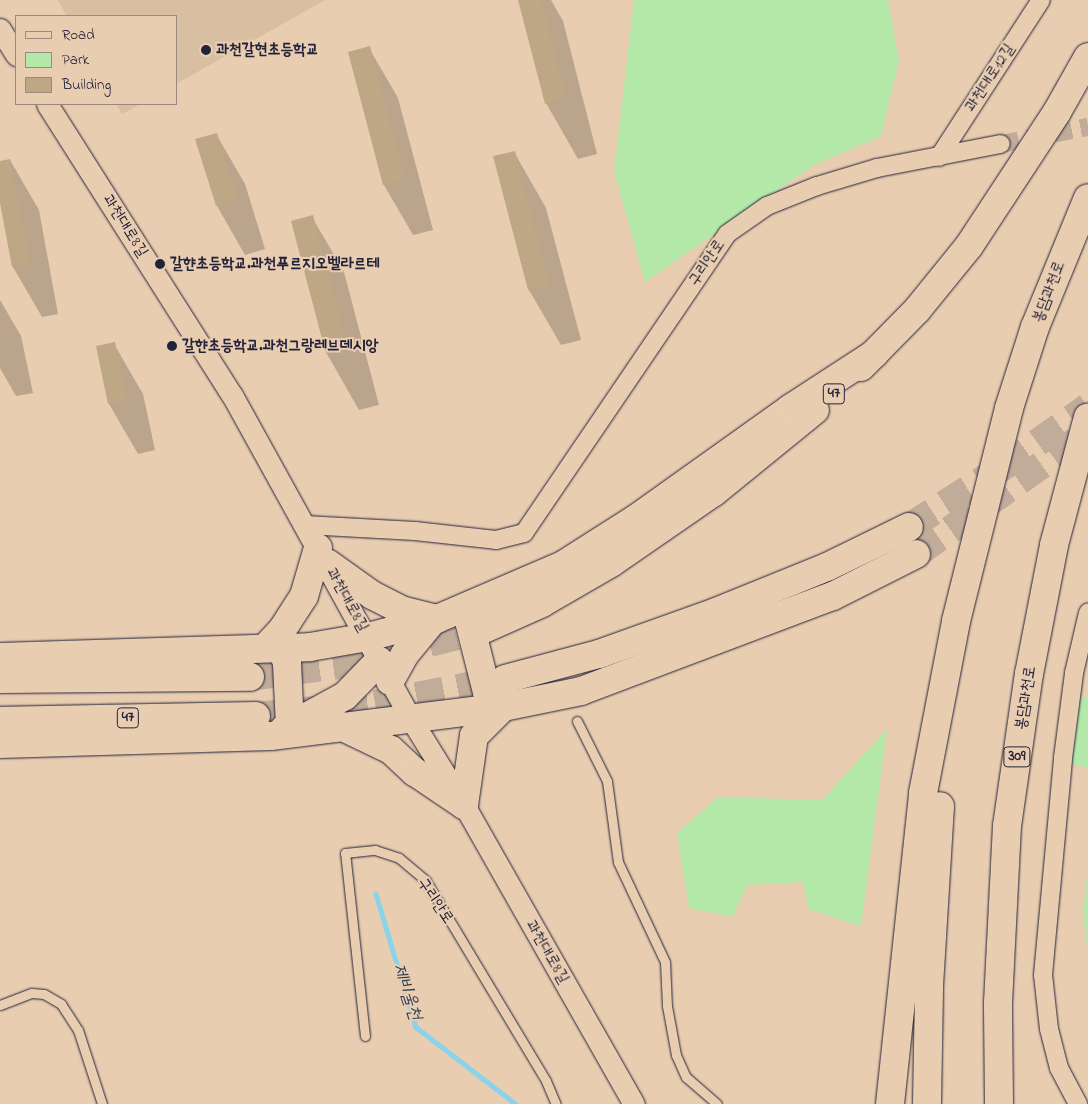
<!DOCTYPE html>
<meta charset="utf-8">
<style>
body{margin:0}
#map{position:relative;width:1088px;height:1104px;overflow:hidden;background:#e9cdb0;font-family:"Indie Flower","Poor Story",sans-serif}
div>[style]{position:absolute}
.built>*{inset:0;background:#d8bfa1}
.green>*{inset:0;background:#b5e9aa}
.shadow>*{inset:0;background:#0003}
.stream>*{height:4.5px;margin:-2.25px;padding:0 2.25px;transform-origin:2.25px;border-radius:2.25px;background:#8ad3eb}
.building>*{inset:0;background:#bda785}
.minor-tunnel>*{height:18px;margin-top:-9px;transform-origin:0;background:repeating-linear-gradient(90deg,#c1ab99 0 18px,transparent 0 27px)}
.trunk-tunnel>*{height:28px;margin-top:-14px;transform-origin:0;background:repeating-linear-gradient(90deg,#c1ab99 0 28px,transparent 0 42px)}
.roads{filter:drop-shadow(0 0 1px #22223b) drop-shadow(0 0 1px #22223b)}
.service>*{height:9px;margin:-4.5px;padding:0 4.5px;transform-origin:4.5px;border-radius:4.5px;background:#e9cdb0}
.minor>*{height:18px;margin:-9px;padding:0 9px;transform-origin:9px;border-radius:9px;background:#e9cdb0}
.tertiary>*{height:21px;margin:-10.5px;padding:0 10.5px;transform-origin:10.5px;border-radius:10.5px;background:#e9cdb0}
.trunk>*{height:28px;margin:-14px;padding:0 14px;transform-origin:14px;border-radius:14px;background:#e9cdb0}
.dots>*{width:14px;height:14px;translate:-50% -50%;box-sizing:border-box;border:2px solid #e9cdb0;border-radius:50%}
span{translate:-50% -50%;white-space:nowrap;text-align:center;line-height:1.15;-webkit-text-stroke:4px #e9cdb0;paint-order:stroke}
.shield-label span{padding:1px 4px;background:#e9cdb0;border:1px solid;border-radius:4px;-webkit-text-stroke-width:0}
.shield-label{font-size:15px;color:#22223b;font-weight:700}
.poi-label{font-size:16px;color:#22223b;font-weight:700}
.left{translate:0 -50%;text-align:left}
.street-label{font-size:16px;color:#22223b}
.water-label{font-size:18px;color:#323d55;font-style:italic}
.legend{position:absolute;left:15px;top:15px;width:162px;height:90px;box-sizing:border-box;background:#e9cdb0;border:1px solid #998981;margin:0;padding:6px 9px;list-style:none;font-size:15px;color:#22223b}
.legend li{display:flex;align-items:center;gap:10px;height:25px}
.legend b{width:25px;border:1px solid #998981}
</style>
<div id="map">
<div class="built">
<div style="clip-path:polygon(58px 0,325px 0,176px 84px,176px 16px,67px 16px)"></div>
<div style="clip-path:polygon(116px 104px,141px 104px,122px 114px)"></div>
</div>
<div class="green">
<div style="clip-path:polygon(634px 0,888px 0,899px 60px,881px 136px,814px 165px,645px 282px,614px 171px)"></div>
<div style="clip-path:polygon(1088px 695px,1088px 768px,1073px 764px,1063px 708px)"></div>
<div style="clip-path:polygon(887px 729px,861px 926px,808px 909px,803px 882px,747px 885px,733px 917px,689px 908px,677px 833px,718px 797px,822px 800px)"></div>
<div style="clip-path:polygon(1088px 866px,1088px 956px,1083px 913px)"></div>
</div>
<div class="shadow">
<div style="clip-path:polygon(519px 0,551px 0,563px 21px,597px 154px,578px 159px,546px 103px)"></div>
<div style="clip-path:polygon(369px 48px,398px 98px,433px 230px,413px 235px,384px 185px,350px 53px)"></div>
<div style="clip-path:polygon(216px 134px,245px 184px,265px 249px,245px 255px,217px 206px)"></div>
<div style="clip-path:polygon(514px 152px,546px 208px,581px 340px,561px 345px,529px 290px)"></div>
<div style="clip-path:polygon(10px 160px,39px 210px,58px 314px,42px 317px,13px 267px,0 196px,0 162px)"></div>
<div style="clip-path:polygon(312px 217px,344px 272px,379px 405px,359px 410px,327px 354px,293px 222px)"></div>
<div style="clip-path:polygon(0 300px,21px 336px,33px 393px,16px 396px,0 368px)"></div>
<div style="clip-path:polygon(114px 344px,143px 394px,155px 450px,138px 454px,109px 404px)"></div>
</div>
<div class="stream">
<div style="left:376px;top:894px;width:139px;rotate:73.3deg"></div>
<div style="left:416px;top:1027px;width:126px;rotate:37.6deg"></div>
</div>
<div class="building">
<div style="clip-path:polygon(518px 0,541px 0,566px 98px,545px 104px)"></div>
<div style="clip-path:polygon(370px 46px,405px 180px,383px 185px,348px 52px)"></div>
<div style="clip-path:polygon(217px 133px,238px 199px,216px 206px,195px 139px)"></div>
<div style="clip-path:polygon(515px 151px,549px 285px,528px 290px,493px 156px)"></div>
<div style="clip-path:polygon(10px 159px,30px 264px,12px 267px,0 203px,0 161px)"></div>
<div style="clip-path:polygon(313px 215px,348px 349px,326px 354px,291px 221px)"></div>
<div style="clip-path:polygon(115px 342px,127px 400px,108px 404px,96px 346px)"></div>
</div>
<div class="minor-tunnel">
<div style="left:1001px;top:144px;width:89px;rotate:-11.1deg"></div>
</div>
<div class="trunk-tunnel">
<div style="left:909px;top:527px;width:112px;rotate:-32.6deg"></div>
<div style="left:1003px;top:467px;width:104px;rotate:-35.2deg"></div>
<div style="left:916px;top:554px;width:211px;rotate:-35.3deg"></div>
<div style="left:250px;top:677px;width:99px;rotate:-7.6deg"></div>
<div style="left:348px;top:664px;width:140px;rotate:-14.4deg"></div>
<div style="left:256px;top:716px;width:120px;rotate:-5.8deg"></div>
<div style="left:375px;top:704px;width:132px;rotate:-10.9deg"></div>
</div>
<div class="roads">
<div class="service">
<div style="left:577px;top:721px;width:67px;rotate:63.4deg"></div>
<div style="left:607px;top:781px;width:82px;rotate:82.3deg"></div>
<div style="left:618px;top:862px;width:110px;rotate:64.8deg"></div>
<div style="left:665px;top:962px;width:44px;rotate:87.4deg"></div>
<div style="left:667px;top:1006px;width:50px;rotate:79.6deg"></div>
<div style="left:676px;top:1055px;width:24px;rotate:66deg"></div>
<div style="left:686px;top:1077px;width:41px;rotate:41.1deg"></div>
<div style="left:0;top:1005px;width:34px;rotate:-21deg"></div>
<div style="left:32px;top:993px;width:12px;rotate:5deg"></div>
<div style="left:44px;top:994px;width:20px;rotate:30deg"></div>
<div style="left:61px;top:1004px;width:31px;rotate:57deg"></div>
<div style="left:78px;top:1030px;width:78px;rotate:72deg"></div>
<div style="left:365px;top:1036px;width:184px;rotate:-96.2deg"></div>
<div style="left:345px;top:853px;width:30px;rotate:-6deg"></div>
<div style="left:375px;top:850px;width:25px;rotate:18deg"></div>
<div style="left:399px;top:858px;width:35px;rotate:40deg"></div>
<div style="left:426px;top:881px;width:233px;rotate:59deg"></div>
<div style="left:546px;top:1081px;width:25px;rotate:67deg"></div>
</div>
<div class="minor">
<div style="left:939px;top:157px;width:187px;rotate:-57deg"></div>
<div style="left:305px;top:525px;width:110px;rotate:3.1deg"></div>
<div style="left:415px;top:531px;width:81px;rotate:6.3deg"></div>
<div style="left:496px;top:540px;width:29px;rotate:-14deg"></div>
<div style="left:524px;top:533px;width:361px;rotate:-55.8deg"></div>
<div style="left:727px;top:234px;width:49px;rotate:-35deg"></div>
<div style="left:767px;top:206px;width:54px;rotate:-21.8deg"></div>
<div style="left:817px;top:186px;width:63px;rotate:-16.7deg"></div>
<div style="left:877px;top:168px;width:126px;rotate:-11deg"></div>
<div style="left:1078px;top:1104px;width:41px;rotate:-117.8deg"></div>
<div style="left:1059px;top:1068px;width:40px;rotate:-104.4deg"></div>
<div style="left:1049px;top:1029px;width:54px;rotate:-96.3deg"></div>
<div style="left:1043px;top:975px;width:218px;rotate:-84.7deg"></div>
<div style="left:1063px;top:758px;width:86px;rotate:-82.6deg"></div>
<div style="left:1074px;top:673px;width:62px;rotate:-76.9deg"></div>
</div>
<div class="tertiary">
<div style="left:0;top:29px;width:31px;rotate:58deg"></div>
<div style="left:47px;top:104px;width:345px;rotate:57.6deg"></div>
<div style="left:232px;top:395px;width:367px;rotate:61.1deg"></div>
<div style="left:409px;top:716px;width:105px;rotate:58.3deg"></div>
<div style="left:464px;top:805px;width:344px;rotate:60.4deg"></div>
</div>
<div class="trunk">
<div style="left:861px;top:367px;width:80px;rotate:-45.5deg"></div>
<div style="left:917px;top:310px;width:82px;rotate:-50.9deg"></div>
<div style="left:969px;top:246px;width:160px;rotate:-56.7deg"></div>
<div style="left:1057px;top:112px;width:63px;rotate:-60.6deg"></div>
<div style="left:327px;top:563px;width:55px;rotate:35.4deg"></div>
<div style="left:372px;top:595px;width:33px;rotate:27deg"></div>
<div style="left:401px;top:610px;width:33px;rotate:14deg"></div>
<div style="left:471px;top:609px;width:12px;rotate:99deg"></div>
<div style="left:469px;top:621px;width:73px;rotate:75.8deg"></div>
<div style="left:487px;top:692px;width:19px;rotate:58deg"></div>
<div style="left:484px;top:629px;width:64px;rotate:-24.1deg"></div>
<div style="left:542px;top:603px;width:80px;rotate:-30.1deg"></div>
<div style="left:611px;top:563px;width:125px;rotate:-34.6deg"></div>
<div style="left:714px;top:492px;width:130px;rotate:-39.1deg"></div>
<div style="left:266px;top:647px;width:23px;rotate:-47deg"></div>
<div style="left:282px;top:630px;width:40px;rotate:-57.1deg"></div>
<div style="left:304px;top:596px;width:50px;rotate:-73.7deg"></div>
<div style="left:281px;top:647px;width:17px;rotate:69deg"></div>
<div style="left:287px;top:663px;width:63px;rotate:87.3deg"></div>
<div style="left:0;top:657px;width:310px;rotate:-1.8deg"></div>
<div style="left:310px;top:647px;width:59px;rotate:-9.8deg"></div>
<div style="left:368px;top:637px;width:71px;rotate:-14.6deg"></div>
<div style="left:437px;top:619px;width:137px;rotate:-23.2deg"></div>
<div style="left:563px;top:565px;width:88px;rotate:-32.4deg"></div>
<div style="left:637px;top:518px;width:189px;rotate:-35.5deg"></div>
<div style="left:791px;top:408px;width:99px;rotate:-33deg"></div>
<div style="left:0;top:679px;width:250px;rotate:-0.5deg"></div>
<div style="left:505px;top:679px;width:97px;rotate:-14.9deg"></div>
<div style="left:599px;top:654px;width:124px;rotate:-19.7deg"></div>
<div style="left:716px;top:612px;width:120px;rotate:-22.1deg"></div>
<div style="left:827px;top:567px;width:91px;rotate:-26deg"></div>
<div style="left:390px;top:681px;width:31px;rotate:-61deg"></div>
<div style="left:405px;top:654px;width:44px;rotate:-50.5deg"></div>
<div style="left:0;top:721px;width:256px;rotate:-1.1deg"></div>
<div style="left:341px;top:726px;width:55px;rotate:25.6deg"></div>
<div style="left:391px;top:750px;width:33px;rotate:43deg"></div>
<div style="left:415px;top:772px;width:59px;rotate:34deg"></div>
<div style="left:284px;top:729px;width:69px;rotate:-28.4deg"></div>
<div style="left:345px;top:696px;width:49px;rotate:-45.8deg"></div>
<div style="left:0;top:744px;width:271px;rotate:-1.7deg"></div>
<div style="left:271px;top:736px;width:234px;rotate:-7.1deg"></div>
<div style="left:503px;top:707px;width:80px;rotate:-11.6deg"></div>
<div style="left:581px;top:691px;width:269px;rotate:-20.7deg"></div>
<div style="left:833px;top:596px;width:93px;rotate:-26.8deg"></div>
<div style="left:464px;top:805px;width:70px;rotate:-81.8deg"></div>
<div style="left:474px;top:736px;width:41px;rotate:-45deg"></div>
<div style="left:890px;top:1104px;width:313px;rotate:-83.9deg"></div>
<div style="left:923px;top:793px;width:175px;rotate:-79.1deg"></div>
<div style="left:956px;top:621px;width:219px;rotate:-76deg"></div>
<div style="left:1009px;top:408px;width:85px;rotate:-72.2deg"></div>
<div style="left:1035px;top:327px;width:139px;rotate:-67.7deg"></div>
<div style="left:927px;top:1104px;width:118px;rotate:-89deg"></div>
<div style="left:929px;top:986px;width:180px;rotate:-86.5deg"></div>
<div style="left:999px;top:1104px;width:101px;rotate:-90.6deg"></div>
<div style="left:998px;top:1003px;width:177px;rotate:-87.1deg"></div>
<div style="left:1007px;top:826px;width:154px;rotate:-81.8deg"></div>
<div style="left:1029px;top:674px;width:131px;rotate:-79deg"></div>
<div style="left:1054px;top:545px;width:132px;rotate:-75.1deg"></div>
</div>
</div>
<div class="dots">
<div style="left:206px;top:50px;background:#22223b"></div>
<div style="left:160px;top:264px;background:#22223b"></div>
<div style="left:172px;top:346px;background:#22223b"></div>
</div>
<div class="shield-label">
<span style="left:834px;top:394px">47</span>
<span style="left:128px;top:718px">47</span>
<span style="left:1017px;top:757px">309</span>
</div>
<div class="poi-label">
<span class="left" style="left:216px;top:50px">과천갈현초등학교</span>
<span class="left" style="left:170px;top:264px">갈햔초등학교.과천푸르지오벨라르테</span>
<span class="left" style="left:182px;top:346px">갈햔초등학교.과천그랑레브데시앙</span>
</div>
<div class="street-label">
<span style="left:990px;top:78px;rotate:-57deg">과천대로12길</span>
<span style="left:125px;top:226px;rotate:58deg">과천대로8길</span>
<span style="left:707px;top:263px;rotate:-56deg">구리안로</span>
<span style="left:1049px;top:292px;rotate:-69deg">봉담과천로</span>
<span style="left:347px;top:600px;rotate:61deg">과천대로8길</span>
<span style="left:1026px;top:698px;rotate:-81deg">봉담과천로</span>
<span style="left:435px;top:901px;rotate:56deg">구리안로</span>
<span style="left:547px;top:952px;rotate:60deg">과천대로8길</span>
</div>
<div class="water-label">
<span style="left:406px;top:992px;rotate:72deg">제비울천</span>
</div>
<ul class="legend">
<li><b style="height:6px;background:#e9cdb0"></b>Road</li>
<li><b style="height:14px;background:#b5e9aa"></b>Park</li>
<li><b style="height:14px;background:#bda785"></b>Building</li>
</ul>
</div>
